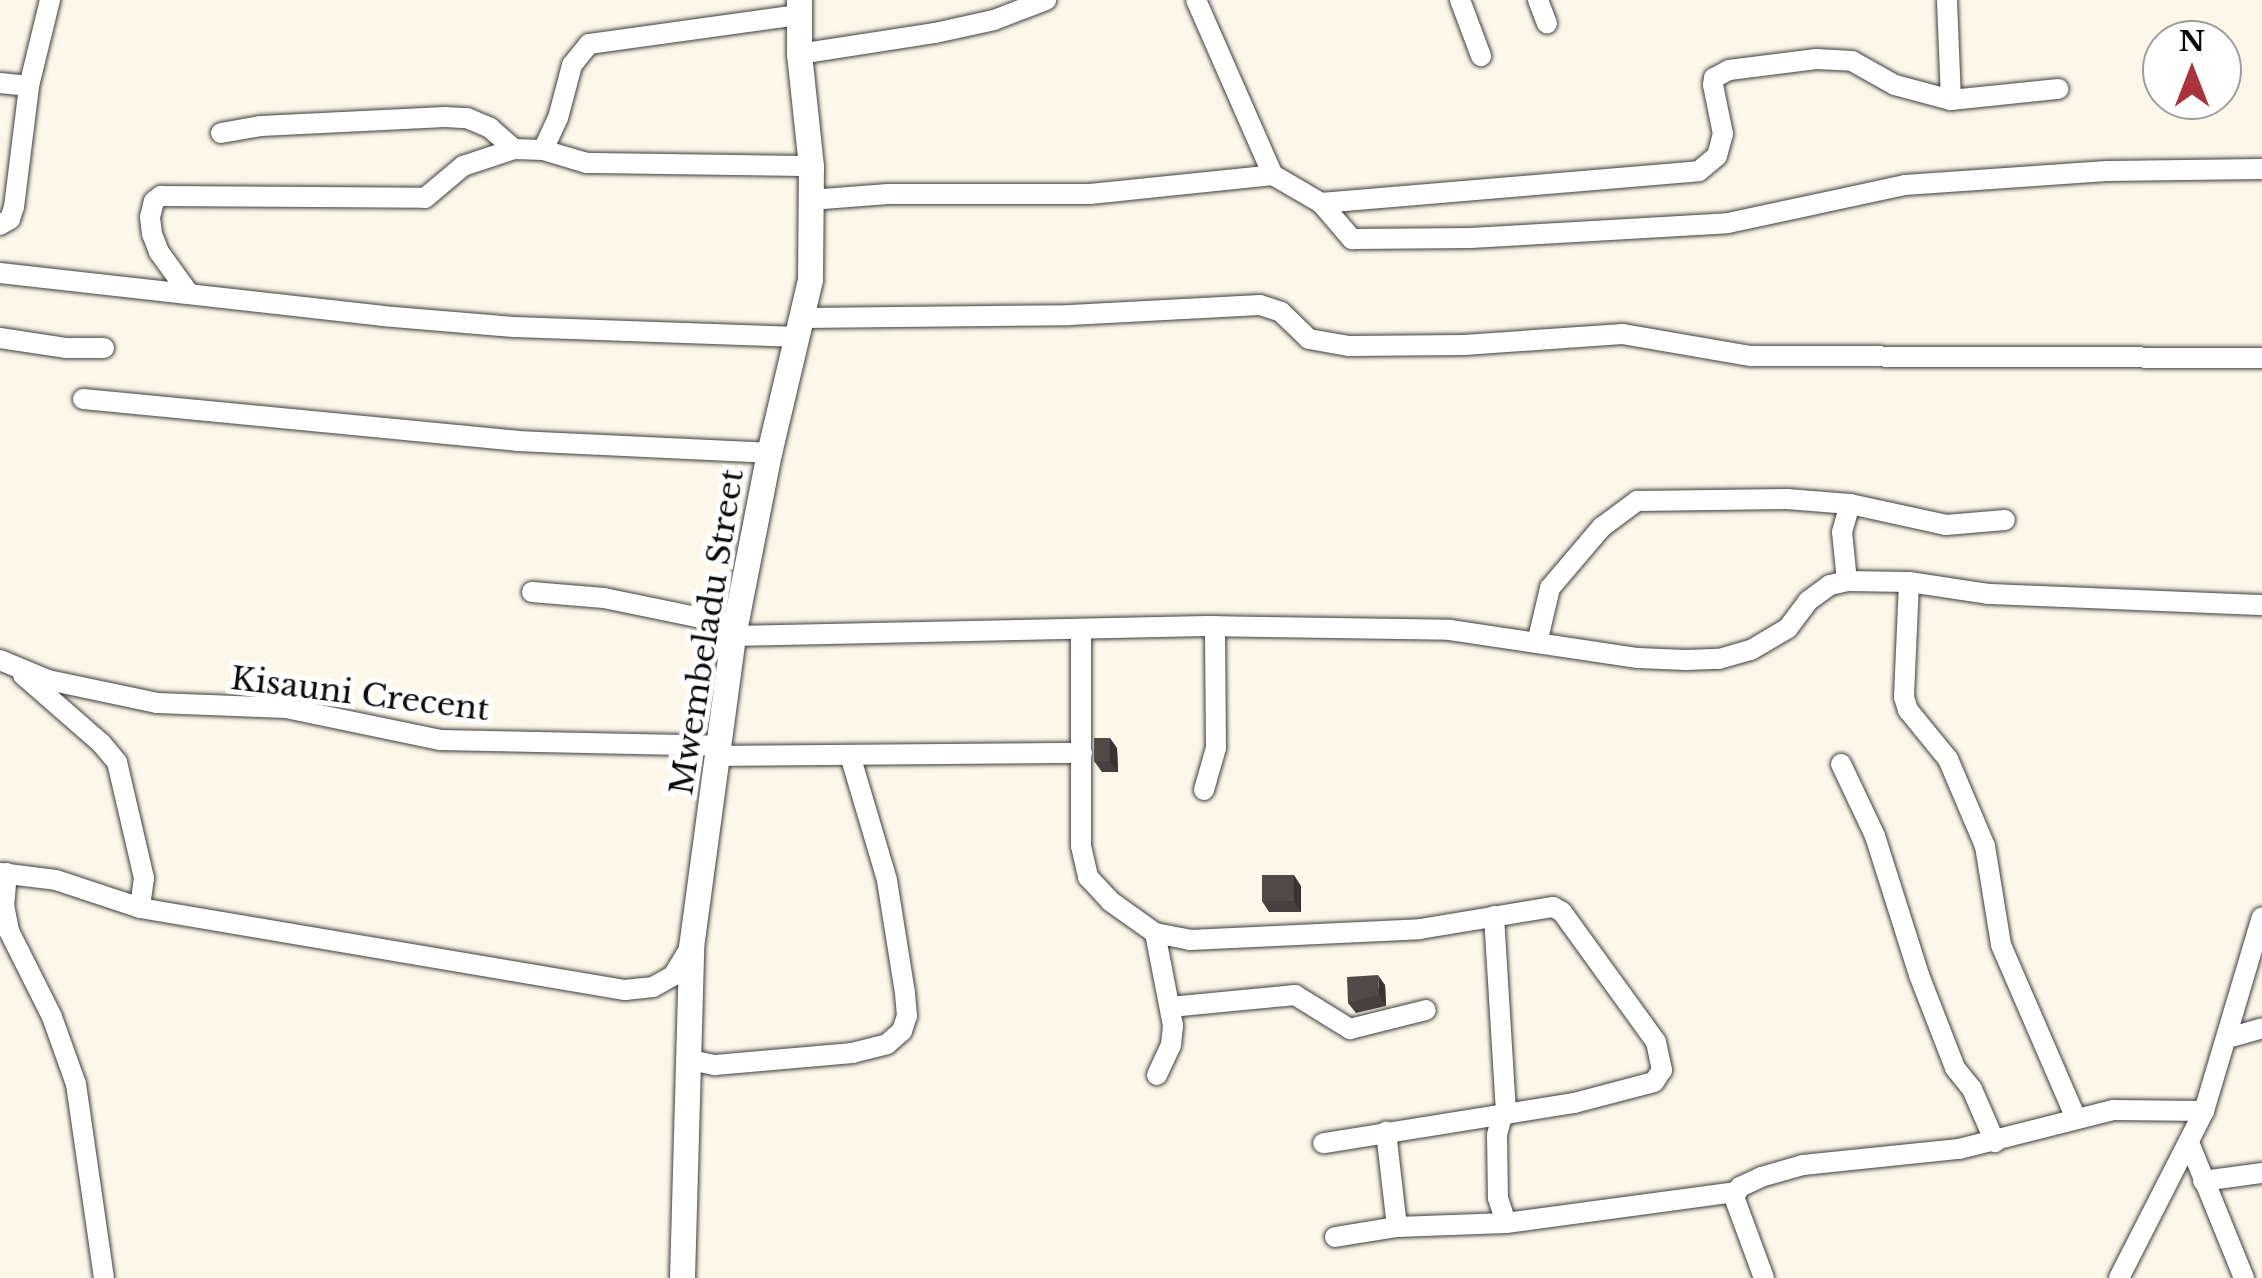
<!DOCTYPE html>
<style>
body{margin:0}
#map{position:relative;width:2262px;height:1278px;overflow:hidden;background:#fcf8e9;font-family:"Libre Baskerville",serif}
div>[style]{position:absolute}
.roads{filter:drop-shadow(0 0 2px #3d3d3d) drop-shadow(0 0 2px #3d3d3d)}
.minor>*{height:20px;margin:-10px;padding:0 10px;transform-origin:10px;border-radius:10px;background:#fff}
.tertiary>*{height:25px;margin:-12.5px;padding:0 12.5px;transform-origin:12.5px;border-radius:12.5px;background:#fff}
.wall>*{inset:0;background:#46403e}
.shaded-wall>*{inset:0;background:#393432}
.building>*{inset:0;background:#514b48}
span{translate:-50% -50%;white-space:nowrap;text-align:center;line-height:1.15;-webkit-text-stroke:10px #fff;paint-order:stroke}
.street-label{font-size:32px;color:#0a0a0a}
.north{position:absolute;left:2142px;top:20px;width:100px;height:100px;box-sizing:border-box;background:#fff;border:2px solid #9d9d9d;border-radius:50%;rotate:0deg;font-size:28px;font-weight:700;line-height:40px;text-align:center;color:#0a0a0a}
.north::after{content:'';display:block;margin:auto;width:35px;height:45px;background:#a9333a;clip-path:polygon(50% 0,100% 100%,50% 72%,0 100%)}
</style>
<div id="map">
<div class="roads">
<div class="minor">
<div style="left:1196px;top:0;width:191px;rotate:66.3deg"></div>
<div style="left:1460px;top:0;width:60px;rotate:69.4deg"></div>
<div style="left:1538px;top:0;width:25px;rotate:69deg"></div>
<div style="left:799px;top:54px;width:138px;rotate:-8.8deg"></div>
<div style="left:935px;top:33px;width:60px;rotate:-12.4deg"></div>
<div style="left:994px;top:20px;width:56px;rotate:-21deg"></div>
<div style="left:0;top:83px;width:29px;rotate:6deg"></div>
<div style="left:1951px;top:100px;width:108px;rotate:-5.9deg"></div>
<div style="left:221px;top:133px;width:41px;rotate:-9.9deg"></div>
<div style="left:261px;top:126px;width:184px;rotate:-2.8deg"></div>
<div style="left:445px;top:117px;width:22px;rotate:3deg"></div>
<div style="left:467px;top:118px;width:25px;rotate:23deg"></div>
<div style="left:490px;top:128px;width:32px;rotate:41deg"></div>
<div style="left:543px;top:150px;width:35px;rotate:-65deg"></div>
<div style="left:558px;top:118px;width:55px;rotate:-75.2deg"></div>
<div style="left:572px;top:65px;width:27px;rotate:-51deg"></div>
<div style="left:589px;top:44px;width:212px;rotate:-7.9deg"></div>
<div style="left:810px;top:200px;width:78px;rotate:-4.4deg"></div>
<div style="left:888px;top:194px;width:202px"></div>
<div style="left:1090px;top:194px;width:184px;rotate:-5.9deg"></div>
<div style="left:1273px;top:175px;width:56px;rotate:30.3deg"></div>
<div style="left:1321px;top:203px;width:48px;rotate:49.3deg"></div>
<div style="left:1352px;top:239px;width:119px;rotate:-0.5deg"></div>
<div style="left:1471px;top:238px;width:257px;rotate:-3.3deg"></div>
<div style="left:1728px;top:223px;width:181px;rotate:-12.1deg"></div>
<div style="left:1905px;top:185px;width:202px;rotate:-4deg"></div>
<div style="left:2107px;top:171px;width:155px;rotate:-0.7deg"></div>
<div style="left:1321px;top:203px;width:379px;rotate:-4.8deg"></div>
<div style="left:1699px;top:171px;width:23px;rotate:-40deg"></div>
<div style="left:1717px;top:156px;width:23px;rotate:-75deg"></div>
<div style="left:1723px;top:134px;width:50px;rotate:-101.5deg"></div>
<div style="left:1713px;top:85px;width:7px;rotate:-82deg"></div>
<div style="left:1714px;top:78px;width:17px;rotate:-28deg"></div>
<div style="left:1729px;top:70px;width:88px;rotate:-7.2deg"></div>
<div style="left:1816px;top:59px;width:36px;rotate:3deg"></div>
<div style="left:1852px;top:61px;width:49px;rotate:29.2deg"></div>
<div style="left:1895px;top:85px;width:58px;rotate:15deg"></div>
<div style="left:1951px;top:100px;width:100px;rotate:-92.3deg"></div>
<div style="left:0;top:225px;width:12px;rotate:-31deg"></div>
<div style="left:10px;top:219px;width:13px;rotate:-72deg"></div>
<div style="left:14px;top:207px;width:122px;rotate:-82.9deg"></div>
<div style="left:29px;top:86px;width:89px;rotate:-76.3deg"></div>
<div style="left:0;top:273px;width:384px;rotate:6.4deg"></div>
<div style="left:382px;top:316px;width:132px;rotate:4.8deg"></div>
<div style="left:514px;top:327px;width:285px;rotate:2deg"></div>
<div style="left:188px;top:292px;width:49px;rotate:-125.9deg"></div>
<div style="left:159px;top:252px;width:19px;rotate:-111deg"></div>
<div style="left:152px;top:234px;width:17px;rotate:-97deg"></div>
<div style="left:150px;top:217px;width:16px;rotate:-76deg"></div>
<div style="left:154px;top:201px;width:9px;rotate:-36deg"></div>
<div style="left:161px;top:196px;width:264px;rotate:0.4deg"></div>
<div style="left:425px;top:198px;width:50px;rotate:-40.1deg"></div>
<div style="left:463px;top:166px;width:54px;rotate:-18.4deg"></div>
<div style="left:514px;top:149px;width:29px;rotate:2deg"></div>
<div style="left:543px;top:150px;width:46px;rotate:16.5deg"></div>
<div style="left:587px;top:163px;width:224px;rotate:0.8deg"></div>
<div style="left:803px;top:318px;width:267px;rotate:-0.6deg"></div>
<div style="left:1070px;top:315px;width:190px;rotate:-3deg"></div>
<div style="left:1260px;top:305px;width:22px;rotate:18deg"></div>
<div style="left:1281px;top:312px;width:39px;rotate:44deg"></div>
<div style="left:1309px;top:339px;width:41px;rotate:9.9deg"></div>
<div style="left:1349px;top:346px;width:115px;rotate:-0.5deg"></div>
<div style="left:1464px;top:345px;width:159px;rotate:-4deg"></div>
<div style="left:1623px;top:334px;width:130px;rotate:9.8deg"></div>
<div style="left:1751px;top:356px;width:511px;rotate:0.22deg"></div>
<div style="left:0;top:338px;width:66px;rotate:8.7deg"></div>
<div style="left:65px;top:348px;width:39px"></div>
<div style="left:83px;top:399px;width:436px;rotate:5.5deg"></div>
<div style="left:517px;top:441px;width:252px;rotate:2.7deg"></div>
<div style="left:1847px;top:581px;width:49px;rotate:-95.8deg"></div>
<div style="left:1842px;top:532px;width:29px;rotate:-74deg"></div>
<div style="left:1909px;top:582px;width:115px;rotate:92.5deg"></div>
<div style="left:1904px;top:697px;width:14px;rotate:73deg"></div>
<div style="left:1908px;top:710px;width:63px;rotate:50.8deg"></div>
<div style="left:1948px;top:759px;width:95px;rotate:67deg"></div>
<div style="left:1985px;top:846px;width:100px;rotate:80.8deg"></div>
<div style="left:2001px;top:945px;width:189px;rotate:66.6deg"></div>
<div style="left:532px;top:592px;width:72px;rotate:4.8deg"></div>
<div style="left:604px;top:598px;width:134px;rotate:11.6deg"></div>
<div style="left:1081px;top:629px;width:217px;rotate:90deg"></div>
<div style="left:1081px;top:846px;width:32px;rotate:77deg"></div>
<div style="left:1088px;top:877px;width:33px;rotate:47deg"></div>
<div style="left:1110px;top:901px;width:55px;rotate:35.4deg"></div>
<div style="left:1155px;top:933px;width:36px;rotate:11deg"></div>
<div style="left:1190px;top:940px;width:230px;rotate:-2.7deg"></div>
<div style="left:1420px;top:929px;width:135px;rotate:-9.4deg"></div>
<div style="left:1553px;top:907px;width:10px;rotate:29deg"></div>
<div style="left:1562px;top:912px;width:160px;rotate:54.1deg"></div>
<div style="left:1656px;top:1042px;width:29px;rotate:78deg"></div>
<div style="left:1662px;top:1070px;width:14px;rotate:124deg"></div>
<div style="left:1654px;top:1082px;width:83px;rotate:165.3deg"></div>
<div style="left:1574px;top:1103px;width:254px;rotate:170.9deg"></div>
<div style="left:733px;top:636px;width:474px;rotate:-1.2deg"></div>
<div style="left:1207px;top:626px;width:243px;rotate:0.9deg"></div>
<div style="left:1450px;top:630px;width:190px;rotate:8.5deg"></div>
<div style="left:1638px;top:658px;width:48px;rotate:2.4deg"></div>
<div style="left:1686px;top:660px;width:33px;rotate:-2deg"></div>
<div style="left:1719px;top:659px;width:33px;rotate:-16deg"></div>
<div style="left:1751px;top:650px;width:43px;rotate:-30.7deg"></div>
<div style="left:1788px;top:628px;width:34px;rotate:-53deg"></div>
<div style="left:1808px;top:601px;width:27px;rotate:-36deg"></div>
<div style="left:1830px;top:585px;width:17px;rotate:-13deg"></div>
<div style="left:1847px;top:581px;width:62px;rotate:0.9deg"></div>
<div style="left:1909px;top:582px;width:80px;rotate:8.6deg"></div>
<div style="left:1988px;top:594px;width:274px;rotate:2.3deg"></div>
<div style="left:1537px;top:643px;width:57px;rotate:-76.7deg"></div>
<div style="left:1550px;top:588px;width:80px;rotate:-49.6deg"></div>
<div style="left:1602px;top:527px;width:44px;rotate:-36.6deg"></div>
<div style="left:1637px;top:501px;width:150px;rotate:-0.8deg"></div>
<div style="left:1787px;top:499px;width:63px;rotate:4.5deg"></div>
<div style="left:1850px;top:504px;width:98px;rotate:12.3deg"></div>
<div style="left:1946px;top:525px;width:59px;rotate:-4.8deg"></div>
<div style="left:0;top:660px;width:52px;rotate:22.6deg"></div>
<div style="left:48px;top:680px;width:111px;rotate:11.9deg"></div>
<div style="left:157px;top:703px;width:129px;rotate:2.2deg"></div>
<div style="left:286px;top:708px;width:157px;rotate:11.7deg"></div>
<div style="left:440px;top:740px;width:280px;rotate:1.2deg"></div>
<div style="left:23px;top:675px;width:103px;rotate:41.1deg"></div>
<div style="left:101px;top:743px;width:25px;rotate:50deg"></div>
<div style="left:117px;top:762px;width:119px;rotate:76.9deg"></div>
<div style="left:144px;top:878px;width:30px;rotate:98deg"></div>
<div style="left:719px;top:756px;width:363px;rotate:-0.5deg"></div>
<div style="left:1841px;top:764px;width:80px;rotate:64.7deg"></div>
<div style="left:1875px;top:836px;width:146px;rotate:72.4deg"></div>
<div style="left:1919px;top:975px;width:100px;rotate:68.8deg"></div>
<div style="left:1955px;top:1068px;width:27px;rotate:51deg"></div>
<div style="left:1972px;top:1089px;width:58px;rotate:66.5deg"></div>
<div style="left:1204px;top:790px;width:44px;rotate:-74.1deg"></div>
<div style="left:1216px;top:748px;width:122px;rotate:-90.5deg"></div>
<div style="left:0;top:873px;width:56px;rotate:7.1deg"></div>
<div style="left:56px;top:880px;width:89px;rotate:18.4deg"></div>
<div style="left:140px;top:908px;width:492px;rotate:9.6deg"></div>
<div style="left:625px;top:990px;width:28px;rotate:-6deg"></div>
<div style="left:653px;top:987px;width:23px;rotate:-29deg"></div>
<div style="left:673px;top:976px;width:33px;rotate:-59deg"></div>
<div style="left:7px;top:873px;width:32px;rotate:95deg"></div>
<div style="left:4px;top:905px;width:26px;rotate:79deg"></div>
<div style="left:9px;top:931px;width:96px;rotate:63.4deg"></div>
<div style="left:52px;top:1017px;width:71px;rotate:70.3deg"></div>
<div style="left:76px;top:1084px;width:196px;rotate:81.8deg"></div>
<div style="left:1494px;top:916px;width:199px;rotate:86.5deg"></div>
<div style="left:1155px;top:933px;width:95px;rotate:79deg"></div>
<div style="left:1173px;top:1026px;width:19px;rotate:96deg"></div>
<div style="left:1171px;top:1045px;width:33px;rotate:115deg"></div>
<div style="left:1170px;top:1007px;width:126px;rotate:-5.5deg"></div>
<div style="left:1295px;top:995px;width:65px;rotate:31.7deg"></div>
<div style="left:1350px;top:1029px;width:78px;rotate:-14deg"></div>
<div style="left:2228px;top:1038px;width:35px;rotate:-16deg"></div>
<div style="left:686px;top:1059px;width:30px;rotate:12deg"></div>
<div style="left:715px;top:1065px;width:138px;rotate:-5deg"></div>
<div style="left:852px;top:1053px;width:36px;rotate:-14deg"></div>
<div style="left:887px;top:1044px;width:20px;rotate:-41deg"></div>
<div style="left:902px;top:1031px;width:16px;rotate:-72deg"></div>
<div style="left:907px;top:1016px;width:23px;rotate:-95deg"></div>
<div style="left:905px;top:993px;width:114px;rotate:-99.1deg"></div>
<div style="left:887px;top:880px;width:130px;rotate:-106.5deg"></div>
<div style="left:1502px;top:1115px;width:21px;rotate:104deg"></div>
<div style="left:1497px;top:1135px;width:63px;rotate:89.1deg"></div>
<div style="left:1498px;top:1198px;width:26px;rotate:72deg"></div>
<div style="left:2190px;top:1145px;width:144px;rotate:67.9deg"></div>
<div style="left:2203px;top:1181px;width:60px;rotate:-7.7deg"></div>
<div style="left:1397px;top:1227px;width:109px;rotate:-2.1deg"></div>
<div style="left:1506px;top:1223px;width:231px;rotate:-7.7deg"></div>
<div style="left:1335px;top:1237px;width:63px;rotate:-9.2deg"></div>
<div style="left:1397px;top:1227px;width:96px;rotate:-96.6deg"></div>
<div style="left:1764px;top:1278px;width:86px;rotate:-110.3deg"></div>
<div style="left:1734px;top:1197px;width:12px;rotate:-59deg"></div>
<div style="left:1740px;top:1187px;width:23px;rotate:-25deg"></div>
<div style="left:1761px;top:1177px;width:44px;rotate:-15.9deg"></div>
<div style="left:1803px;top:1165px;width:157px;rotate:-5.9deg"></div>
<div style="left:1959px;top:1149px;width:159px;rotate:-14.2deg"></div>
<div style="left:2113px;top:1110px;width:91px;rotate:0.6deg"></div>
<div style="left:2119px;top:1278px;width:187px;rotate:-63deg"></div>
<div style="left:2204px;top:1111px;width:202px;rotate:-73.4deg"></div>
</div>
<div class="tertiary">
<div style="left:682px;top:1278px;width:331px;rotate:-88.4deg"></div>
<div style="left:691px;top:947px;width:314px;rotate:-82.3deg"></div>
<div style="left:733px;top:636px;width:187px;rotate:-78.9deg"></div>
<div style="left:769px;top:453px;width:179px;rotate:-76.7deg"></div>
<div style="left:810px;top:279px;width:113px;rotate:-89.5deg"></div>
<div style="left:811px;top:166px;width:113px;rotate:-96.1deg"></div>
<div style="left:799px;top:54px;width:54px;rotate:-90deg"></div>
</div>
</div>
<div class="wall">
<div style="clip-path:polygon(1117px 748px,1118px 772px,1102px 772px,1094px 761px)"></div>
<div style="clip-path:polygon(1301px 886px,1301px 912px,1269px 912px,1262px 901px)"></div>
<div style="clip-path:polygon(1385px 985px,1386px 1006px,1356px 1013px,1348px 1003px)"></div>
</div>
<div class="shaded-wall">
<div style="clip-path:polygon(1110px 738px,1117px 748px,1118px 772px,1110px 761px)"></div>
<div style="clip-path:polygon(1294px 875px,1301px 886px,1301px 912px,1294px 901px)"></div>
<div style="clip-path:polygon(1378px 975px,1385px 985px,1386px 1006px,1379px 995px)"></div>
</div>
<div class="building">
<div style="clip-path:polygon(1094px 738px,1110px 738px,1110px 761px,1094px 761px)"></div>
<div style="clip-path:polygon(1262px 875px,1294px 875px,1294px 901px,1262px 901px)"></div>
<div style="clip-path:polygon(1378px 975px,1379px 995px,1348px 1003px,1347px 977px)"></div>
</div>
<div class="street-label">
<span style="left:707px;top:632px;rotate:-81deg">Mwembeladu Street</span>
<span style="left:360px;top:694px;rotate:7deg">Kisauni Crecent</span>
</div>
<div class="north">N</div>
</div>
